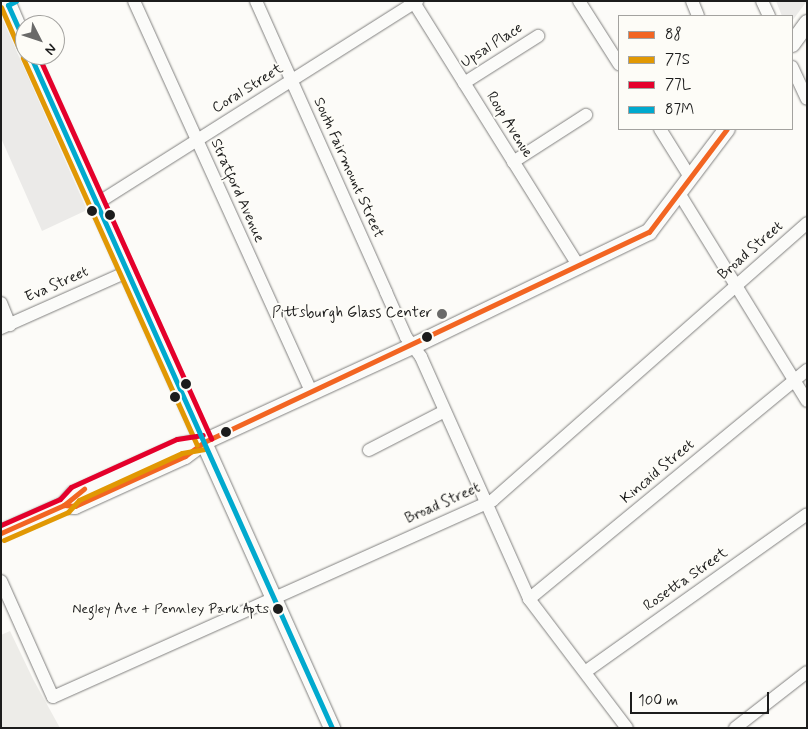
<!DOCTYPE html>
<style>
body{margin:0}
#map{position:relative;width:808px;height:729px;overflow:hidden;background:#fcfbf8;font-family:Mynerve,sans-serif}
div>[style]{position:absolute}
.built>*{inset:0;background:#ebeae8}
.green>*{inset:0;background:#edece8}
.roads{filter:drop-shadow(0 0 1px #81807f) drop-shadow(0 0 1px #81807f)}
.minor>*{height:12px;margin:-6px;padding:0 6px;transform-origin:6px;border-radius:6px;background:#fbfbf9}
.major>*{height:16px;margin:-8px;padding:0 8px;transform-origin:8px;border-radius:8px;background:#fbfbf9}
.bus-1>*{height:5px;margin:-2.5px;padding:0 2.5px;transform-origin:2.5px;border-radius:2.5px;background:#f26522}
.bus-2>*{height:5px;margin:-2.5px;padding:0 2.5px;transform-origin:2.5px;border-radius:2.5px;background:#e19803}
.bus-3>*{height:5px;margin:-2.5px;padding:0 2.5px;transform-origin:2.5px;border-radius:2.5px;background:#e4002b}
.bus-4>*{height:5px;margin:-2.5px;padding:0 2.5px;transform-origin:2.5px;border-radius:2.5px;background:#00a9ce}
.dots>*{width:14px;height:14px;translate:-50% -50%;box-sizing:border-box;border:2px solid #fdfcf7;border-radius:50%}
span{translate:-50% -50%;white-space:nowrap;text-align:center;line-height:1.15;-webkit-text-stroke:4px #fdfcf7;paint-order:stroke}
.bus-label{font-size:14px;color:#1c1c1c}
.right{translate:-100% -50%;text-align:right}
.street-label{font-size:15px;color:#1c1c1c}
.poi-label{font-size:15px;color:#1c1c1c}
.frame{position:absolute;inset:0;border:2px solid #1c1c1c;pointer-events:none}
.legend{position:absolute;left:618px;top:15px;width:175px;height:115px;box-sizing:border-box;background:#fdfcf7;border:1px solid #a3a29f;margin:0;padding:6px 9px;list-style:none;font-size:15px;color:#1c1c1c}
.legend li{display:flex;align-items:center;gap:10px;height:25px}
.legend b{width:25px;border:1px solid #a3a29f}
.north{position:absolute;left:15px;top:15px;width:50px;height:50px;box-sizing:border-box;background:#fdfcf7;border:1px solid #a3a29f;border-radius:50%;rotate:131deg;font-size:14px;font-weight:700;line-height:20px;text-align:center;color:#1c1c1c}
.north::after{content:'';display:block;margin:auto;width:18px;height:22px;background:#6a6a69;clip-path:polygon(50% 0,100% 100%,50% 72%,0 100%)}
.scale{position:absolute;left:630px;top:692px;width:139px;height:22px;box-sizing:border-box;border:2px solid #1c1c1c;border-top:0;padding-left:6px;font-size:15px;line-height:18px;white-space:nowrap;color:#1c1c1c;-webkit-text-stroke:4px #fdfcf7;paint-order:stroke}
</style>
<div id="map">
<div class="built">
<div style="clip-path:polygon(776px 1px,807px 1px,792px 21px,792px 16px,782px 16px)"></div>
<div style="clip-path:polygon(1px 16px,87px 210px,42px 231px,1px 138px)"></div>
</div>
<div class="green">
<div style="clip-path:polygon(10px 631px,33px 679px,60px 728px,1px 728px,1px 635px)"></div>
</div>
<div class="roads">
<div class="minor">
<div style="left:134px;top:1px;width:431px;rotate:65.6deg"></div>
<div style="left:256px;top:1px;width:319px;rotate:65.9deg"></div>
<div style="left:386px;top:292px;width:49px;rotate:66deg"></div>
<div style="left:406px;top:337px;width:25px;rotate:53deg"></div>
<div style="left:421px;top:357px;width:265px;rotate:65.9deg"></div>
<div style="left:529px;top:599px;width:162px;rotate:52.8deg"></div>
<div style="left:413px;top:1px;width:314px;rotate:58deg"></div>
<div style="left:579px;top:1px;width:75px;rotate:57.6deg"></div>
<div style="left:692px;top:1px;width:16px;rotate:68deg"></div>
<div style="left:762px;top:1px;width:17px;rotate:65deg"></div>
<div style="left:792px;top:67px;width:35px;rotate:65deg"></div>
<div style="left:464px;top:83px;width:88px;rotate:-32.4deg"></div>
<div style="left:660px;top:129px;width:57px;rotate:58deg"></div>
<div style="left:513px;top:162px;width:87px;rotate:-32.8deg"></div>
<div style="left:679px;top:193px;width:244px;rotate:58.4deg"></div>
<div style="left:96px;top:204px;width:380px;rotate:-32.3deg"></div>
<div style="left:1px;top:303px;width:24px;rotate:68deg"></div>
<div style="left:1px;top:328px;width:138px;rotate:-24deg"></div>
<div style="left:369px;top:450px;width:85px;rotate:-27.2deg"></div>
<div style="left:1px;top:581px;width:127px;rotate:65.9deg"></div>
<div style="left:53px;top:697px;width:482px;rotate:-24.1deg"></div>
<div style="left:493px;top:500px;width:419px;rotate:-41.4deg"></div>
<div style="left:529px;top:599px;width:360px;rotate:-39.5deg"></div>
<div style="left:585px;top:672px;width:272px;rotate:-35.4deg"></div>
<div style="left:735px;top:728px;width:91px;rotate:-37.9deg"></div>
</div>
<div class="major">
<div style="left:7px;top:1px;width:46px;rotate:66.8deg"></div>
<div style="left:792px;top:44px;width:26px;rotate:-54deg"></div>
<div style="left:30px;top:55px;width:738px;rotate:65.83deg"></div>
<div style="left:64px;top:505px;width:11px;rotate:5deg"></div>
<div style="left:75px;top:506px;width:121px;rotate:-24.4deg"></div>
<div style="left:185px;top:456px;width:24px;rotate:-36deg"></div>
<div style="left:204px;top:442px;width:230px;rotate:-24.7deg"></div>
<div style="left:413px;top:346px;width:262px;rotate:-25.8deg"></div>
<div style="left:649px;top:232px;width:129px;rotate:-52.9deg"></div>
<div style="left:1px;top:533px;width:69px;rotate:-24deg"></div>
<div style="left:64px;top:505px;width:15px;rotate:-48deg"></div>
<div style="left:74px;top:494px;width:48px;rotate:-24.4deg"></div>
<div style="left:118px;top:474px;width:68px;rotate:-24.3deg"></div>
<div style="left:180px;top:446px;width:22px;rotate:-10deg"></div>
</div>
</div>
<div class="bus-1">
<div style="left:64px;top:505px;width:11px;rotate:5deg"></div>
<div style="left:75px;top:506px;width:121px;rotate:-24.4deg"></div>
<div style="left:185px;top:456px;width:24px;rotate:-36deg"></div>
<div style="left:204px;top:442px;width:492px;rotate:-25.3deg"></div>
<div style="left:649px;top:232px;width:129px;rotate:-52.9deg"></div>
<div style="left:1px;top:533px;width:69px;rotate:-24deg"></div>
<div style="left:64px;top:505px;width:26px;rotate:-39deg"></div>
</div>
<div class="bus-2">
<div style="left:1px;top:7px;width:43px;rotate:66.4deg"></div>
<div style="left:23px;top:58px;width:424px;rotate:65.8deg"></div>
<div style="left:4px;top:540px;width:70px;rotate:-23.6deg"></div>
<div style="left:68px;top:512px;width:16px;rotate:-47deg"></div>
<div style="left:79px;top:500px;width:113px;rotate:-24.5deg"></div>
<div style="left:182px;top:453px;width:23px;rotate:-10deg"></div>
</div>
<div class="bus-3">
<div style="left:38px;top:55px;width:421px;rotate:65.7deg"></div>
<div style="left:1px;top:525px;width:64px;rotate:-23.8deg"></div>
<div style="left:60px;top:499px;width:16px;rotate:-47deg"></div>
<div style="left:71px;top:487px;width:116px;rotate:-24.4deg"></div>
<div style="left:177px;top:439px;width:26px;rotate:-9deg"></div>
</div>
<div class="bus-4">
<div style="left:16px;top:1px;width:9px;rotate:153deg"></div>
<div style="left:8px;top:5px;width:42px;rotate:65.9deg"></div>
<div style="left:30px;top:55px;width:738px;rotate:65.83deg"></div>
</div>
<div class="dots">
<div style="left:92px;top:211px;background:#1c1c1c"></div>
<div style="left:110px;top:215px;background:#1c1c1c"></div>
<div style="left:442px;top:314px;background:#6a6a69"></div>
<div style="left:427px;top:337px;background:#1c1c1c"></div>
<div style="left:186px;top:384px;background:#1c1c1c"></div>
<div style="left:175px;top:397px;background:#1c1c1c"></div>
<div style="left:226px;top:432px;background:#1c1c1c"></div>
<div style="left:278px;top:609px;background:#1c1c1c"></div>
</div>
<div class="bus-label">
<span class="right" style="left:269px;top:609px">Negley Ave + Pennley Park Apts</span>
</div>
<div class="street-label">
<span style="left:492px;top:46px;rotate:-33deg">Upsal Place</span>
<span style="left:248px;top:89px;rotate:-32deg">Coral Street</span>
<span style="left:509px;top:125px;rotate:58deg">Roup Avenue</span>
<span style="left:348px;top:168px;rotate:66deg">South Fairmount Street</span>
<span style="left:237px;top:191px;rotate:66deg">Stratford Avenue</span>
<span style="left:751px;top:251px;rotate:-41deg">Broad Street</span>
<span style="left:57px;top:285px;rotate:-24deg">Eva Street</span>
<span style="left:658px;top:472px;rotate:-40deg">Kincaid Street</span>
<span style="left:443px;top:504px;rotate:-24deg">Broad Street</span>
<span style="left:686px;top:580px;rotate:-35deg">Rosetta Street</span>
</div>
<div class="poi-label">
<span class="right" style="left:432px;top:314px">Pittsburgh Glass Center</span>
</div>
<div class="frame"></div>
<ul class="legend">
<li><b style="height:6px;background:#f26522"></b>88</li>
<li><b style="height:6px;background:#e19803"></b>77S</li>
<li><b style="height:6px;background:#e4002b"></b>77L</li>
<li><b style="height:6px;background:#00a9ce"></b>87M</li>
</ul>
<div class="north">N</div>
<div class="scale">100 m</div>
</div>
